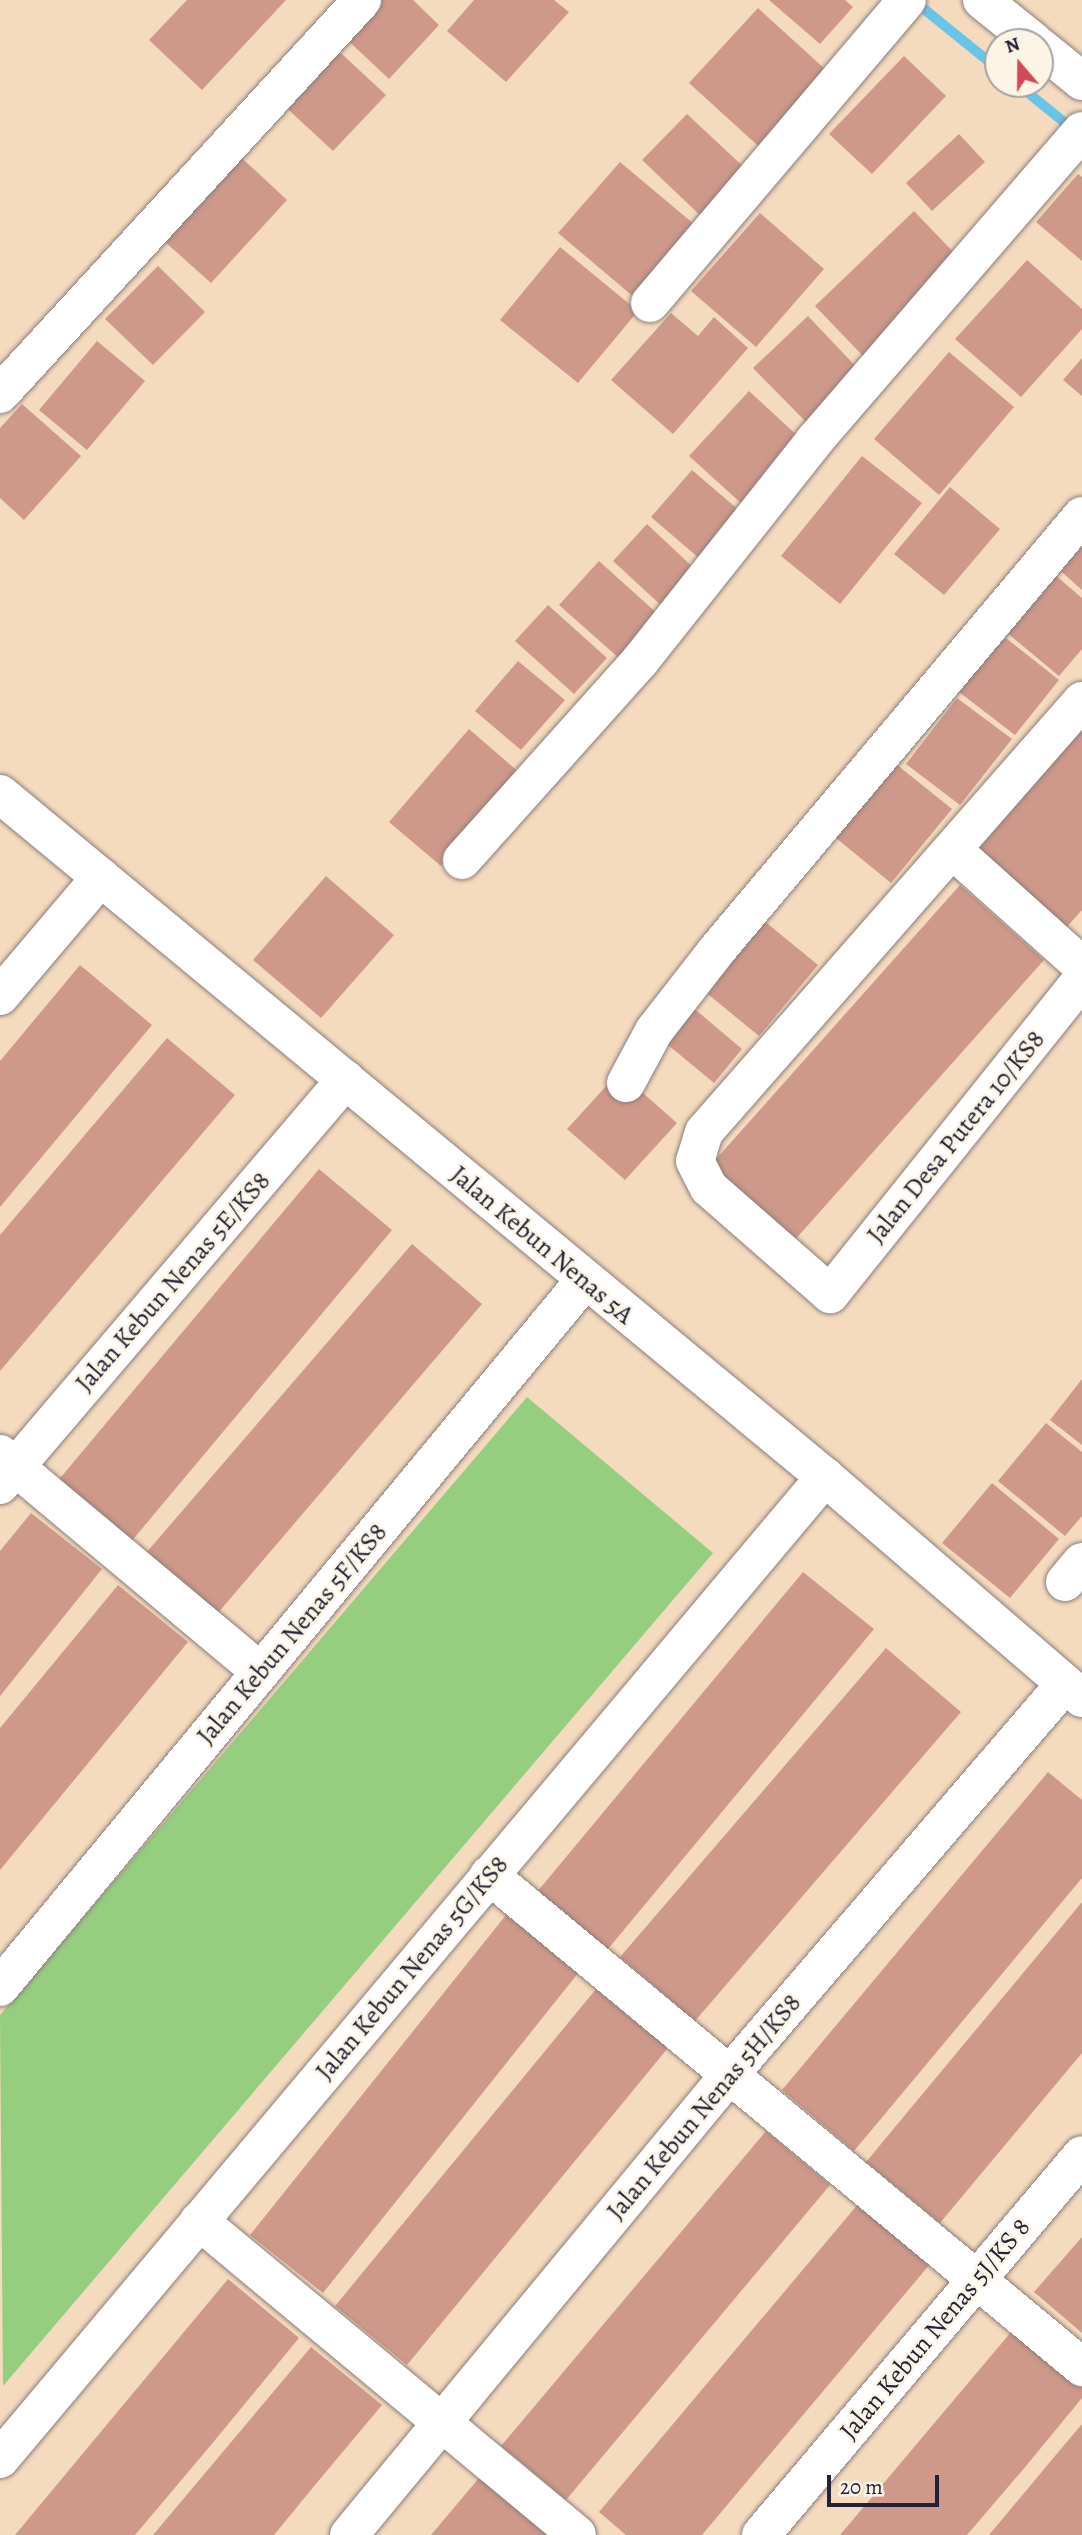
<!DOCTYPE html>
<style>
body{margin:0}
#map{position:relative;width:1082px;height:2535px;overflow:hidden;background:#f5dbbe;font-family:Alegreya,serif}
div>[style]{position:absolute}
.green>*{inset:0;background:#96ce80}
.stream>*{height:10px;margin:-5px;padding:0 5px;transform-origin:5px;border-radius:5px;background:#69c5e7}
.building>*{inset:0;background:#ce998a}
.roads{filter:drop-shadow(0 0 2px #8c7e7c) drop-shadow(0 0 2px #8c7e7c)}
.minor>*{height:38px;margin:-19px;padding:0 19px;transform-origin:19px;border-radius:19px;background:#fff}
span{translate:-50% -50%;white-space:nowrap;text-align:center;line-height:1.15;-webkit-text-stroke:5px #fcf5e5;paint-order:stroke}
.street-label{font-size:26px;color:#22223b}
.north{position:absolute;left:984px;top:28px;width:70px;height:70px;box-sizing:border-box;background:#fcf5e5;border:2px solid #a5a1a1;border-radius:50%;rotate:340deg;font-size:19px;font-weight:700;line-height:28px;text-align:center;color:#22223b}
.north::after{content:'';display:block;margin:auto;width:24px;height:32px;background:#d1495b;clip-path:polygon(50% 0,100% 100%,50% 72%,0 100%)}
.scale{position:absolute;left:827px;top:2475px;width:112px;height:32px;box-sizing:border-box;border:4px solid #22223b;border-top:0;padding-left:9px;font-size:21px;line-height:24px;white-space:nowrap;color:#22223b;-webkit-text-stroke:5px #fcf5e5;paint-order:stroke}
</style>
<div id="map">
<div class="green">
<div style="clip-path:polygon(527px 1397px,713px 1553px,3px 2386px,0 2015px)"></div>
</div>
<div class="stream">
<div style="left:913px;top:0;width:109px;rotate:39.1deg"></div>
<div style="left:1017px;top:84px;width:75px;rotate:39deg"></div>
</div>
<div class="building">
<div style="clip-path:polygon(187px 0,286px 0,202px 90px,149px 40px)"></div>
<div style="clip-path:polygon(373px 0,413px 0,439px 25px,389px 79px,341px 34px)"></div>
<div style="clip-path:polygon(474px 0,554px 0,569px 12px,506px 82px,447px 31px)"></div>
<div style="clip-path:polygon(769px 0,845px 0,853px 7px,820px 44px)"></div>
<div style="clip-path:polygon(758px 8px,837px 80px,768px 155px,689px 83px)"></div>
<div style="clip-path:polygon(330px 43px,386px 95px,333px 151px,278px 100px)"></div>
<div style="clip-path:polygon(904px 56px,946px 96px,872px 174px,829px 134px)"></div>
<div style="clip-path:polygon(687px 114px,748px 171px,703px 218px,642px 160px)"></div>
<div style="clip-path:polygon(959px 134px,985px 162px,932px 211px,906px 183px)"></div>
<div style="clip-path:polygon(231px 148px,287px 200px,211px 283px,154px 232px)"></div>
<div style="clip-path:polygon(620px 162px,695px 225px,635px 298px,558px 233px)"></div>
<div style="clip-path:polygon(1078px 174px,1082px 177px,1082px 261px,1036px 222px)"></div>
<div style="clip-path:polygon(914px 211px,962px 261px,863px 356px,815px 306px)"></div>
<div style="clip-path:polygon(760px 213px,824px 269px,756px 347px,691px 291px)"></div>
<div style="clip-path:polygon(560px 247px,638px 311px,578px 383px,500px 320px)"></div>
<div style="clip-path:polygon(1027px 260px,1082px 309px,1082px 329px,1021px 397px,955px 339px)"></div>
<div style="clip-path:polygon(158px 266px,205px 312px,153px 365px,105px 319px)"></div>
<div style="clip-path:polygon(671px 313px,698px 336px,714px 317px,748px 348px,673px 434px,611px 380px)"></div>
<div style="clip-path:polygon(808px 316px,862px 373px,808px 424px,753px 368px)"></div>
<div style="clip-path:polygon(97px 341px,145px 381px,87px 450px,39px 410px)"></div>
<div style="clip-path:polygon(949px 352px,1014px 407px,939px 495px,874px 439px)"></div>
<div style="clip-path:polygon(1082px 358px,1082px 396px,1063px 380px)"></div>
<div style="clip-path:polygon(749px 391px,802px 440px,742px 504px,689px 456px)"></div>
<div style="clip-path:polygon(22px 404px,81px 456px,24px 520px,0 498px,0 428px)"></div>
<div style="clip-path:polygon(862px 456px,922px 503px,840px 604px,781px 556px)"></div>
<div style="clip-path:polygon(692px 470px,741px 512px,700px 559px,651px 517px)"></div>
<div style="clip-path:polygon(950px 487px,1000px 529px,944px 595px,894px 554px)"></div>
<div style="clip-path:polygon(647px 524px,698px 572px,664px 608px,613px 561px)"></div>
<div style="clip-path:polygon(1082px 535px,1082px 590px,1054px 565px)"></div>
<div style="clip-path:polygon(599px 561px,660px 616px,620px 659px,559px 605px)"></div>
<div style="clip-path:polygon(1055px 575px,1082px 598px,1082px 649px,1059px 676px,1006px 632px)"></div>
<div style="clip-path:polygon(548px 605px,607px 658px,574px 694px,515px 641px)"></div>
<div style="clip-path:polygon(1002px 635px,1059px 680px,1015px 735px,959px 692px)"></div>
<div style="clip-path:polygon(518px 661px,565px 700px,521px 750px,475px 711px)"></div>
<div style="clip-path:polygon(957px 698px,1012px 739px,960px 805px,906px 764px)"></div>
<div style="clip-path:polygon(469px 729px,521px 774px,441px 866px,389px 822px)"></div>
<div style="clip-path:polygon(1082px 730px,1082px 910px,1064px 930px,975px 853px)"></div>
<div style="clip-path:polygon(896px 764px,952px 809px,891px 883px,836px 838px)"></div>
<div style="clip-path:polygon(326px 876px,394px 935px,321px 1018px,253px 960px)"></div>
<div style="clip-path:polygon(960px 885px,1044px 960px,793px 1242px,709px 1167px)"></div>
<div style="clip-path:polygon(763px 920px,818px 965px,759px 1036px,704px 991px)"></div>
<div style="clip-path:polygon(80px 965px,152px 1025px,0 1207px,0 1061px)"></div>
<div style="clip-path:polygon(691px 1006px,742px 1049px,714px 1083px,662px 1040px)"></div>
<div style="clip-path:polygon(167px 1038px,235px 1095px,0 1371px,0 1235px)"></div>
<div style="clip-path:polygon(619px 1072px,677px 1123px,625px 1180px,567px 1129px)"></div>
<div style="clip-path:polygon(319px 1169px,392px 1230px,130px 1543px,56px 1483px)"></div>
<div style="clip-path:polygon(412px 1244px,482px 1304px,217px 1614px,146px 1553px)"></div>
<div style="clip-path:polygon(1082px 1379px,1082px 1445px,1050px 1420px)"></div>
<div style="clip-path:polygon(1046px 1423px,1082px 1452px,1082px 1516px,1065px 1536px,998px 1481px)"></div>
<div style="clip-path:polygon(992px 1483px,1059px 1539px,1010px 1598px,942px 1543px)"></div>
<div style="clip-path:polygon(31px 1513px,102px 1569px,0 1696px,0 1551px)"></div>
<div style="clip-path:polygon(803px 1572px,874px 1629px,608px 1949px,537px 1892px)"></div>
<div style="clip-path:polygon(118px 1585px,188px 1642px,0 1870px,0 1728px)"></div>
<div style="clip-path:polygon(886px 1648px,961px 1712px,695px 2021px,620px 1957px)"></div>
<div style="clip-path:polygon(1048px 1772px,1082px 1800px,1082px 1878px,854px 2151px,782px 2090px)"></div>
<div style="clip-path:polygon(1082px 1902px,1082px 2053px,940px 2223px,866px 2162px)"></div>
<div style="clip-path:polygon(506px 1915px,579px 1972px,323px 2293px,250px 2235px)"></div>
<div style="clip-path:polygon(596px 1989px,668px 2048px,407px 2365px,335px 2306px)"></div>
<div style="clip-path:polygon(766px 2131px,830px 2185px,566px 2500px,501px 2446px)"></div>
<div style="clip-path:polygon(864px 2197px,936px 2257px,702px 2535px,626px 2535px,599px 2512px)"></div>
<div style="clip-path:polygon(1082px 2237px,1082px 2333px,1034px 2292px)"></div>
<div style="clip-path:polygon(228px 2279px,299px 2338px,211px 2445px,135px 2535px,15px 2535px)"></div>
<div style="clip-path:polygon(1017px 2325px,1082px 2379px,1082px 2398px,1026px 2466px,967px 2535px,840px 2535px)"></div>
<div style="clip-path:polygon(311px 2347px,382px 2405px,315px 2485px,274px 2535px,153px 2535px)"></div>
<div style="clip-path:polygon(1082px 2424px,1082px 2535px,989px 2535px,1060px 2450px)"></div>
<div style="clip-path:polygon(484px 2472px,553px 2535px,431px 2535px)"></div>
</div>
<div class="roads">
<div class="minor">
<div style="left:982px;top:0;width:67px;rotate:38.9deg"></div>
<div style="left:1040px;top:47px;width:54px;rotate:39deg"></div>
<div style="left:650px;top:303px;width:397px;rotate:-49.7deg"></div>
<div style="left:0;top:394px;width:535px;rotate:-47.42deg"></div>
<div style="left:1082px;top:701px;width:573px;rotate:131.25deg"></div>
<div style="left:704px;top:1132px;width:30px;rotate:107deg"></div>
<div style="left:695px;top:1161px;width:30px;rotate:63deg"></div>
<div style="left:709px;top:1188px;width:161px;rotate:41.2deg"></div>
<div style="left:830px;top:1294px;width:403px;rotate:-51.3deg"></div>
<div style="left:0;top:794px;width:1071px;rotate:39.62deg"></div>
<div style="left:825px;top:1477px;width:339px;rotate:40.7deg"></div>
<div style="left:954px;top:851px;width:172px;rotate:41.9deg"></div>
<div style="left:462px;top:860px;width:267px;rotate:-48.2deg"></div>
<div style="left:640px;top:661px;width:282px;rotate:-51.6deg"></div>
<div style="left:815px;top:440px;width:408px;rotate:-49.2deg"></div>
<div style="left:0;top:996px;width:156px;rotate:-49.7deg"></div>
<div style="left:626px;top:1083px;width:59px;rotate:-61.7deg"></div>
<div style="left:654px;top:1031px;width:103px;rotate:-52.1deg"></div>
<div style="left:717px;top:950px;width:567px;rotate:-49.94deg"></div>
<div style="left:0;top:1454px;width:340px;rotate:39.9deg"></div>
<div style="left:0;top:1485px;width:533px;rotate:-49.56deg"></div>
<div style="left:1065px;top:1582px;width:26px;rotate:-50deg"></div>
<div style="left:489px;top:1875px;width:771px;rotate:39.68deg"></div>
<div style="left:0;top:1987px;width:916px;rotate:-50.4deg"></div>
<div style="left:199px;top:2221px;width:491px;rotate:39.7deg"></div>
<div style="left:0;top:2459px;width:1283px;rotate:-49.97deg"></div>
<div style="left:349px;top:2535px;width:598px;rotate:-50.43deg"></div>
<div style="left:730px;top:2074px;width:514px;rotate:-49.34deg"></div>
<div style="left:761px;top:2535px;width:497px;rotate:-49.8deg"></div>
</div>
</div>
<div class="street-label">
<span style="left:956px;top:1137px;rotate:-51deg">Jalan Desa Putera 10/KS8</span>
<span style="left:542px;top:1245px;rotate:40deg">Jalan Kebun Nenas 5A</span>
<span style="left:173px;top:1282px;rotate:-49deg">Jalan Kebun Nenas 5E/KS8</span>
<span style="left:292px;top:1634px;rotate:-50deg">Jalan Kebun Nenas 5F/KS8</span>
<span style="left:412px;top:1968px;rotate:-50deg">Jalan Kebun Nenas 5G/KS8</span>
<span style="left:704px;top:2107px;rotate:-50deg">Jalan Kebun Nenas 5H/KS8</span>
<span style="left:935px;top:2329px;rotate:-50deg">Jalan Kebun Nenas 5J/KS 8</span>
</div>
<div class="north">N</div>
<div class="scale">20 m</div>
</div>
